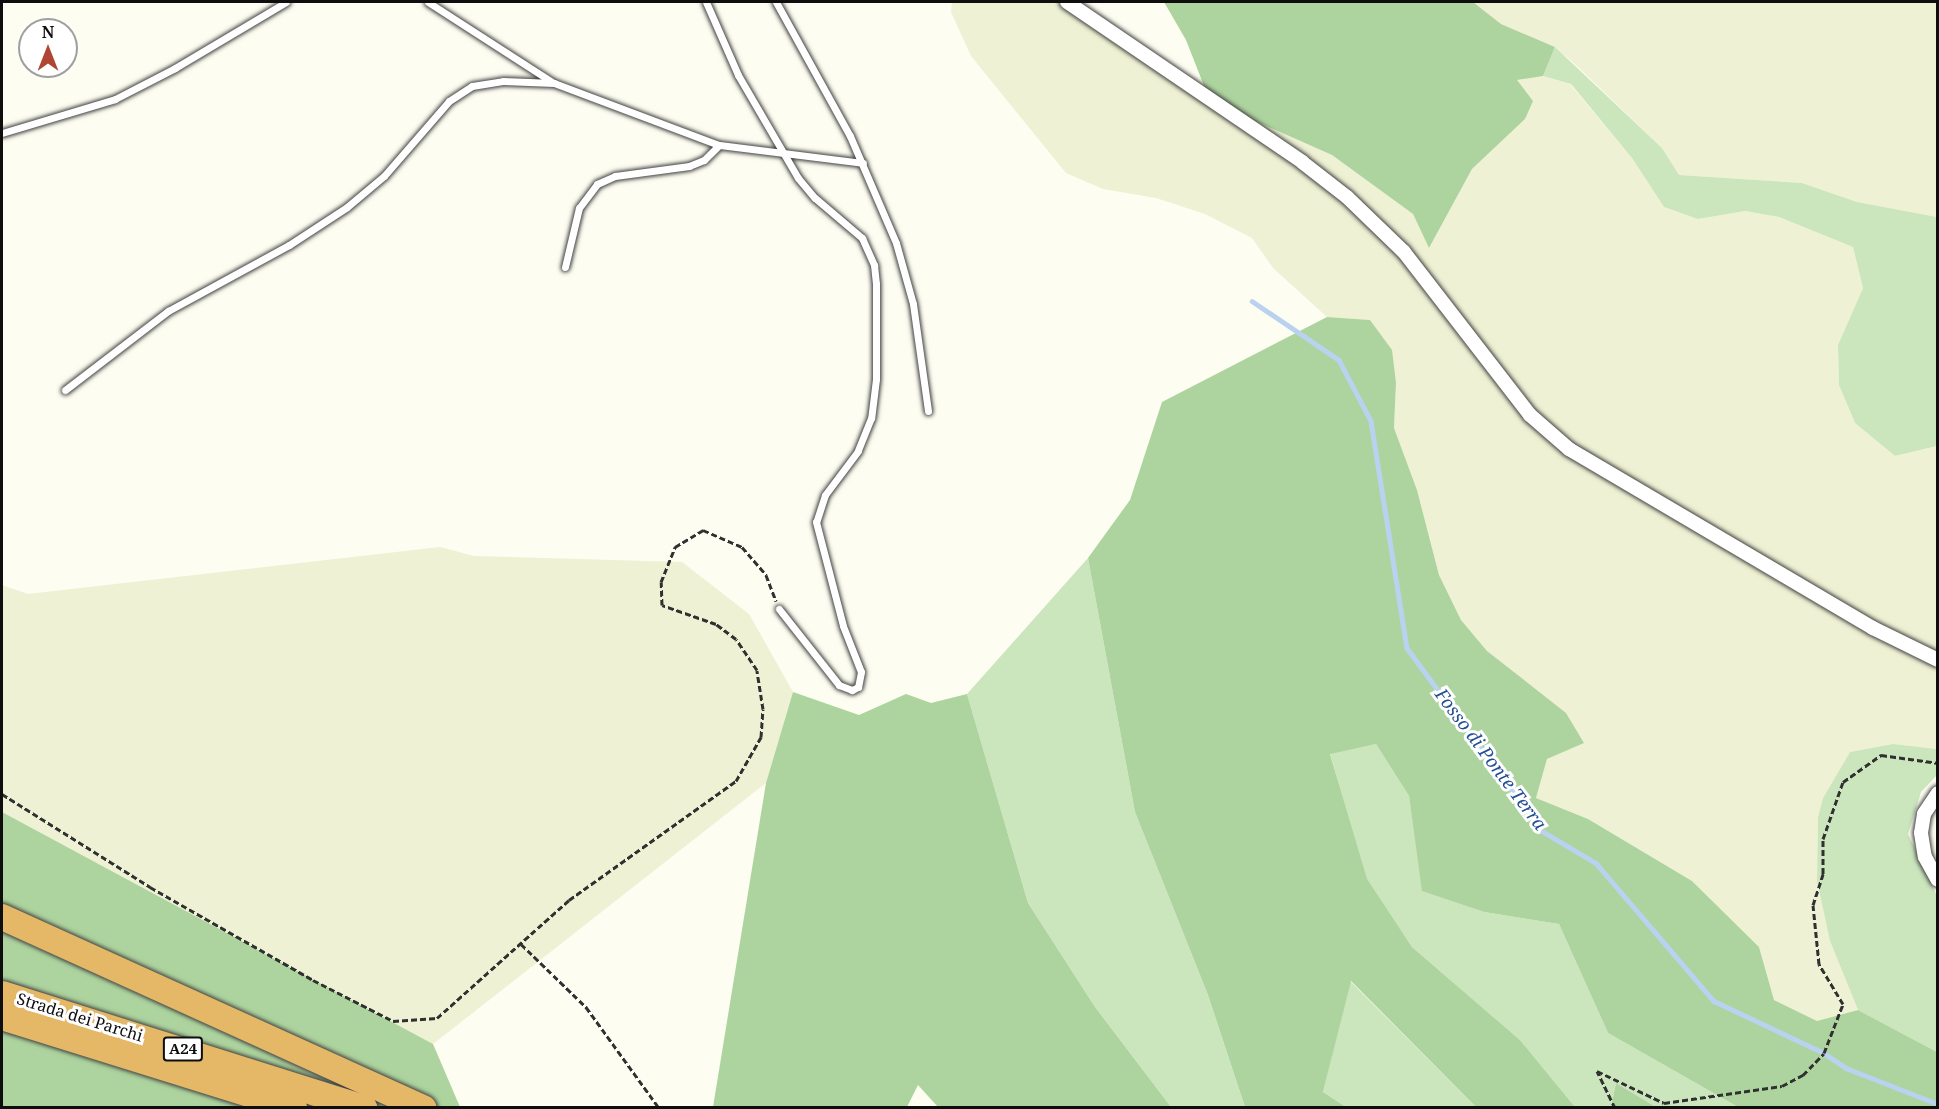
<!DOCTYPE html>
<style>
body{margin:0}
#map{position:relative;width:1939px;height:1109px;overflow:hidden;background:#fdfdf1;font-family:"Noto Serif",serif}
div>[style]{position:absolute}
.farmland>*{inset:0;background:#eef1d3}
.green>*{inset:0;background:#cbe5bd}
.forest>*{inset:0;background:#add49e}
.stream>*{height:4.5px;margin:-2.25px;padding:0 2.25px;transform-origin:2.25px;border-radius:2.25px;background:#bad2f0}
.path>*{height:3px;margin-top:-1.5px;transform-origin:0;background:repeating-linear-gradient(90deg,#303030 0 6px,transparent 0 9px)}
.roads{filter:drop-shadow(0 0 2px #414141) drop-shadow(0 0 2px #414141)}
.service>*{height:7px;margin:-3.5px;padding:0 3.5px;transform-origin:3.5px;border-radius:3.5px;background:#fff}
.minor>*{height:14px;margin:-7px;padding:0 7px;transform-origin:7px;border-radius:7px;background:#fff}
.motorway>*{height:26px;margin:-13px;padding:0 13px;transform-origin:13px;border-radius:13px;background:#e5b867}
span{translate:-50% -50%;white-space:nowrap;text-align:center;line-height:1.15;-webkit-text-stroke:6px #fff;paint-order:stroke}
.shield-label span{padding:2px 4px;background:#fff;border:2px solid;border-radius:4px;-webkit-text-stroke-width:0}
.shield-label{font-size:15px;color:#0e0e0e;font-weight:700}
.street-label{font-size:16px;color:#0e0e0e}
.water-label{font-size:18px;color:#244e93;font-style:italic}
.frame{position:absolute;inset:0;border:3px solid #0e0e0e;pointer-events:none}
.north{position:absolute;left:18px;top:18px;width:60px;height:60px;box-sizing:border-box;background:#fff;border:2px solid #9f9f9f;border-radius:50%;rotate:0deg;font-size:16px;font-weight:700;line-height:24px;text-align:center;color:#0e0e0e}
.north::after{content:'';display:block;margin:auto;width:21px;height:27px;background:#b04534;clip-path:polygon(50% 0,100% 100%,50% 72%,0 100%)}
</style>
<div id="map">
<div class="farmland">
<div style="clip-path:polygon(952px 2px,1067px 2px,1210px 101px,1332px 155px,1413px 214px,1429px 248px,1472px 169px,1525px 119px,1516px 80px,1543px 76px,1570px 84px,1632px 158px,1664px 207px,1698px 219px,1745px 211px,1779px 217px,1853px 247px,1863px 288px,1838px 345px,1839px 385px,1855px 423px,1895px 456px,1938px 446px,1937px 749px,1893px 744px,1850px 752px,1823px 798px,1818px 817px,1817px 881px,1830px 941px,1858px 1010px,1817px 1021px,1774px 1000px,1759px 947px,1692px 881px,1588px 819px,1536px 798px,1547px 759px,1583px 743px,1524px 682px,1487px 651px,1461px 620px,1439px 575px,1417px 490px,1394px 428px,1396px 383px,1370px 320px,1327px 317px,1273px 268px,1252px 238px,1205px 214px,1156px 198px,1103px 189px,1066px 173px,971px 56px,951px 12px)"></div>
<div style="clip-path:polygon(1473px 2px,1937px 2px,1937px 217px,1857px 202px,1802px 183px,1679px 175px,1662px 148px,1577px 66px,1555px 47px,1501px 24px)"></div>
<div style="clip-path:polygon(440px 547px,474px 556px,682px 562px,749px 614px,793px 692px,766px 783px,433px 1044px,2px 812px,2px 585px,28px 594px)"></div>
</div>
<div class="green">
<div style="clip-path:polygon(1555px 47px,1662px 148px,1679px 175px,1802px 183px,1857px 202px,1937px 217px,1937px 446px,1895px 456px,1855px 423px,1839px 385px,1838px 345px,1863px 288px,1853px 247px,1779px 217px,1745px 211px,1698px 219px,1664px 207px,1632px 158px,1571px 84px,1543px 76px)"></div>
<div style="clip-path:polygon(1088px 558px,1135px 812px,1208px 995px,1245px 1107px,1171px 1107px,1095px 1007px,1028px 903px,967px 694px)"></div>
<div style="clip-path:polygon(1376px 744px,1409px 796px,1423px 891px,1484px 912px,1559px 924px,1608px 1033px,1738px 1107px,1656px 1107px,1616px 1083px,1611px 1107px,1575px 1107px,1520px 1040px,1412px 947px,1366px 879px,1330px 753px)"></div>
<div style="clip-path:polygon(1893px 744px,1937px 749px,1937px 775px,1921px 792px,1908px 834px,1937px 896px,1937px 1052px,1858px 1010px,1830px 941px,1817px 881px,1818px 817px,1823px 798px,1850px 752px)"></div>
<div style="clip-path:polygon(1350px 981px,1476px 1107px,1346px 1107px,1323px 1092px)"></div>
</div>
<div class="forest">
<div style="clip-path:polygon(1164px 2px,1473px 2px,1501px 24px,1555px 47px,1543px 76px,1517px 80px,1533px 101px,1525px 119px,1472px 169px,1429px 248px,1413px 214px,1332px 155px,1210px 101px,1186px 40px)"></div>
<div style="clip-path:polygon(1327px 317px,1370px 320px,1392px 350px,1396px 383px,1394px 428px,1417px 490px,1439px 575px,1461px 620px,1487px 651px,1566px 713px,1584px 743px,1547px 759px,1536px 798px,1588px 819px,1692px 881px,1759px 947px,1774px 1000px,1817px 1021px,1858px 1010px,1937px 1052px,1937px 1107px,1738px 1107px,1608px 1033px,1559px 924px,1484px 912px,1422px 891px,1409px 796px,1376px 744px,1330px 754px,1367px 879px,1412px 947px,1520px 1040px,1575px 1107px,1476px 1107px,1351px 981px,1323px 1092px,1346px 1107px,1245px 1107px,1208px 995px,1135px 812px,1088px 558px,1130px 500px,1162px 402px)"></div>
<div style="clip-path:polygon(793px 692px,859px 715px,906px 694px,931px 703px,967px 694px,1028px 903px,1095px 1007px,1171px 1107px,938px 1107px,918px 1085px,907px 1107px,713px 1107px,766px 783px)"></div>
<div style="clip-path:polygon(2px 812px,433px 1044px,460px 1107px,2px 1107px)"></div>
<div style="clip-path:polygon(1616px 1083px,1656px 1107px,1611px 1107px)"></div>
</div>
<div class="stream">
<div style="left:1252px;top:301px;width:105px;rotate:34.1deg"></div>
<div style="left:1339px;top:360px;width:69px;rotate:62.3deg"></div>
<div style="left:1371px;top:421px;width:230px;rotate:81deg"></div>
<div style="left:1407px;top:648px;width:227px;rotate:53.6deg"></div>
<div style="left:1542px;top:831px;width:63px;rotate:30.7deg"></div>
<div style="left:1596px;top:863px;width:182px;rotate:49.5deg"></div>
<div style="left:1714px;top:1001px;width:122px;rotate:25.3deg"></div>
<div style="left:1824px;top:1053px;width:27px;rotate:34deg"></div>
<div style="left:1846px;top:1068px;width:99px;rotate:21.4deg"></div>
</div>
<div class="path">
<div style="left:2px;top:794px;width:175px;rotate:32.1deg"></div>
<div style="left:150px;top:887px;width:188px;rotate:29.7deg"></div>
<div style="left:313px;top:980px;width:90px;rotate:27.1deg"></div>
<div style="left:393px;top:1021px;width:44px;rotate:-3.9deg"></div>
<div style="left:437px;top:1018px;width:177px;rotate:-41.8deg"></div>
<div style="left:569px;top:900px;width:205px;rotate:-35.5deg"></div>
<div style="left:736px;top:781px;width:51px;rotate:-60.4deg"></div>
<div style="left:761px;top:737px;width:28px;rotate:-86deg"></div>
<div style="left:763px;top:709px;width:39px;rotate:-99deg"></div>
<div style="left:757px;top:670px;width:37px;rotate:-124deg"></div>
<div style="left:736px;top:639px;width:25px;rotate:-143deg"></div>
<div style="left:716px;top:624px;width:57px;rotate:-160.6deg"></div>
<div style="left:662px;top:605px;width:23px;rotate:-92deg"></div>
<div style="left:661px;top:582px;width:38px;rotate:-68deg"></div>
<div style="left:675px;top:547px;width:33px;rotate:-31deg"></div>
<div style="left:703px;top:530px;width:43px;rotate:23.6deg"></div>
<div style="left:742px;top:547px;width:37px;rotate:49deg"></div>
<div style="left:766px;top:575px;width:28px;rotate:69deg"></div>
<div style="left:521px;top:944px;width:91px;rotate:44.1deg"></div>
<div style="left:586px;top:1007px;width:125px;rotate:54.1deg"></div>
<div style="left:1615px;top:1108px;width:41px;rotate:-115.9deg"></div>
<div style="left:1597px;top:1071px;width:74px;rotate:25.5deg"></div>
<div style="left:1664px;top:1103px;width:119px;rotate:-8.2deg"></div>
<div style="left:1782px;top:1086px;width:24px;rotate:-28deg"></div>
<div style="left:1803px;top:1075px;width:30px;rotate:-46deg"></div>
<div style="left:1824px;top:1053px;width:53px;rotate:-68.8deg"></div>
<div style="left:1843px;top:1004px;width:47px;rotate:-121deg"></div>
<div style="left:1819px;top:964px;width:59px;rotate:-95.8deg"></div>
<div style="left:1813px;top:905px;width:33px;rotate:-72deg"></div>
<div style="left:1823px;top:874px;width:35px;rotate:-90deg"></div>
<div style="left:1823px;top:839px;width:60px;rotate:-70.7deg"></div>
<div style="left:1843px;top:782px;width:47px;rotate:-35.4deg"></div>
<div style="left:1881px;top:755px;width:58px;rotate:8deg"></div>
</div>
<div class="roads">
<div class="service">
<div style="left:428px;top:2px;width:148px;rotate:32.8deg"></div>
<div style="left:706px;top:2px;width:80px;rotate:66.3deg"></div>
<div style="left:738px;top:75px;width:119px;rotate:59.8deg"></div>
<div style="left:798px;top:178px;width:26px;rotate:50deg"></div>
<div style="left:815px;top:198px;width:62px;rotate:40.4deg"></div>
<div style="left:862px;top:238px;width:30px;rotate:66deg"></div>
<div style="left:874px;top:265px;width:19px;rotate:84deg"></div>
<div style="left:876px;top:284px;width:95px;rotate:90deg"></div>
<div style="left:876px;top:379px;width:39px;rotate:97deg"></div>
<div style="left:871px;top:418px;width:35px;rotate:112deg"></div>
<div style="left:858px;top:451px;width:55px;rotate:126.9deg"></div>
<div style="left:825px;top:495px;width:28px;rotate:108deg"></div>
<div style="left:816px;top:522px;width:107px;rotate:75.4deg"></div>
<div style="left:843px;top:626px;width:49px;rotate:68.6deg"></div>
<div style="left:861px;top:672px;width:15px;rotate:101deg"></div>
<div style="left:858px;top:687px;width:7px;rotate:153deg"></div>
<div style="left:852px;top:690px;width:14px;rotate:-159deg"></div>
<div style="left:839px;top:685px;width:97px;rotate:-128.3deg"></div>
<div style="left:776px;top:2px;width:153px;rotate:61.1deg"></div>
<div style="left:850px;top:136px;width:116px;rotate:66.7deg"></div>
<div style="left:896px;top:243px;width:63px;rotate:74.4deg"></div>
<div style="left:913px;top:304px;width:108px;rotate:82deg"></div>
<div style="left:2px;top:133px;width:118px;rotate:-16.7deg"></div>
<div style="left:115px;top:99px;width:68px;rotate:-27.3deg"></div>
<div style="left:175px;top:68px;width:129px;rotate:-30.7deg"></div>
<div style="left:565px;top:267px;width:61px;rotate:-76.7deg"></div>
<div style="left:579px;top:208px;width:30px;rotate:-53deg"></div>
<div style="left:597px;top:184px;width:20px;rotate:-24deg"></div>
<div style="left:615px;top:176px;width:75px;rotate:-7.7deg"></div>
<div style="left:689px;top:166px;width:16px;rotate:-22deg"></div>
<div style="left:704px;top:160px;width:21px;rotate:-45deg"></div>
<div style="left:65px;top:390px;width:130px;rotate:-37.5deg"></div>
<div style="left:168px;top:311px;width:138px;rotate:-28.6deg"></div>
<div style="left:289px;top:245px;width:69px;rotate:-33.2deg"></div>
<div style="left:347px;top:207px;width:48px;rotate:-40deg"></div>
<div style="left:384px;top:176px;width:99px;rotate:-49.1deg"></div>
<div style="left:449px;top:101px;width:27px;rotate:-33deg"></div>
<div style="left:472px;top:86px;width:31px;rotate:-9deg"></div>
<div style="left:503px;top:81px;width:51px;rotate:2.2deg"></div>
<div style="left:554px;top:83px;width:176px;rotate:20.6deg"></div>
<div style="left:719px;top:145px;width:145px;rotate:7.1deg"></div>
</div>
<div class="minor">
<div style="left:1067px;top:2px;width:284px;rotate:34.2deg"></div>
<div style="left:1302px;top:162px;width:57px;rotate:37.9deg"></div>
<div style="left:1347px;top:197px;width:79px;rotate:44deg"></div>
<div style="left:1404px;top:252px;width:206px;rotate:52.3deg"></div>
<div style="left:1530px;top:415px;width:52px;rotate:41.1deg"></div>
<div style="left:1569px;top:449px;width:353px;rotate:30.5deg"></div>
<div style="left:1873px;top:628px;width:72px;rotate:26.2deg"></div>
<div style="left:1938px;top:793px;width:25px;rotate:124deg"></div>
<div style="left:1924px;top:814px;width:19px;rotate:99deg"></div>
<div style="left:1921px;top:833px;width:24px;rotate:81deg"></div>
<div style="left:1925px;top:857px;width:26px;rotate:61deg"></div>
</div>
<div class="motorway">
<div style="left:2px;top:917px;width:463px;rotate:24.4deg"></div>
<div style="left:2px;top:994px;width:380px;rotate:17.5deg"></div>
<div style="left:2px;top:1017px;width:306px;rotate:17.3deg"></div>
</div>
</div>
<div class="shield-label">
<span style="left:183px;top:1049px">A24</span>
</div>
<div class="street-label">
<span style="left:80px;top:1017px;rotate:17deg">Strada dei Parchi</span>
</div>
<div class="water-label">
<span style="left:1491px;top:759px;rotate:53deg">Fosso di Ponte Terra</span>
</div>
<div class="frame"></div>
<div class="north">N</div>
</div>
